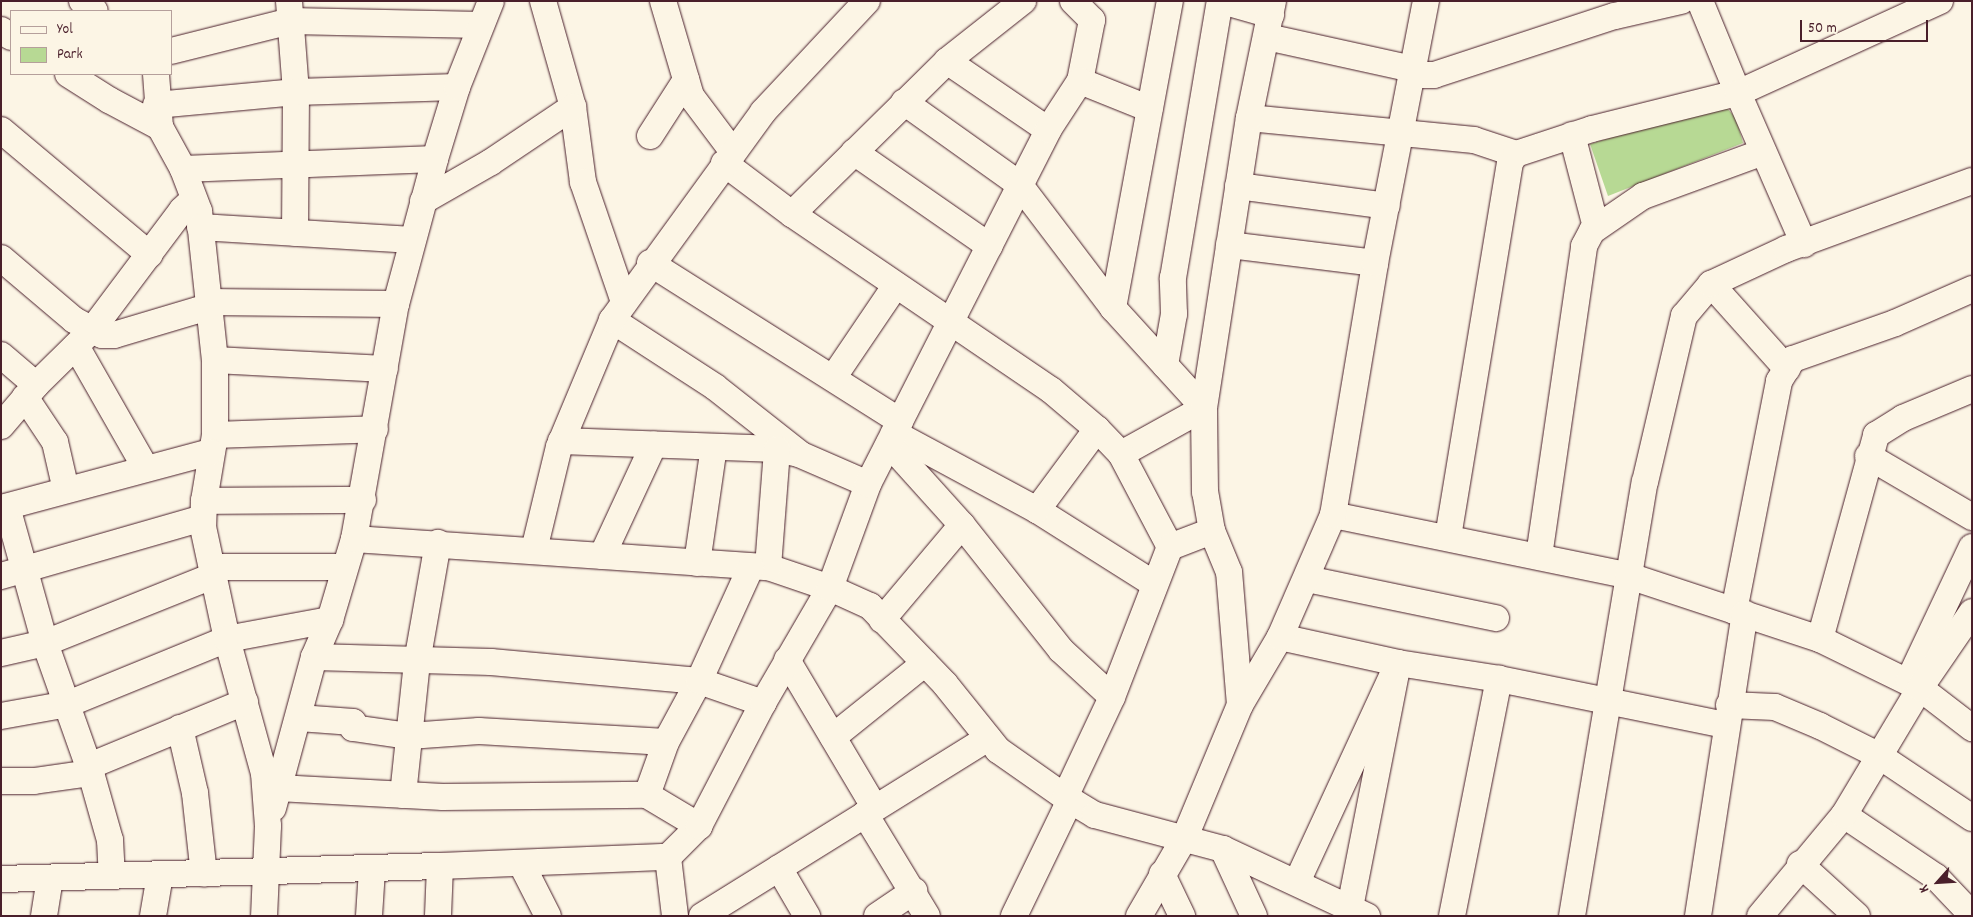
<!DOCTYPE html>
<style>
body{margin:0}
#map{position:relative;width:1973px;height:917px;overflow:hidden;background:#fcf5e5;font-family:Dekko,sans-serif}
div>[style]{position:absolute}
.green>*{inset:0;background:#b7d994}
.roads{filter:drop-shadow(0 0 1px #4a1f2b) drop-shadow(0 0 1px #4a1f2b)}
.minor>*{height:26px;margin:-13px;padding:0 13px;transform-origin:13px;border-radius:13px;background:#fcf5e5}
span{translate:-50% -50%;white-space:nowrap;text-align:center;line-height:1.15;-webkit-text-stroke:5px #fcf5e5;paint-order:stroke}
.frame{position:absolute;inset:0;border:2px solid #4a1f2b;pointer-events:none}
.legend{position:absolute;left:10px;top:10px;width:162px;height:65px;box-sizing:border-box;background:#fcf5e5;border:1px solid #b59f9b;margin:0;padding:6px 9px;list-style:none;font-size:15px;color:#4a1f2b}
.legend li{display:flex;align-items:center;gap:10px;height:25px}
.legend b{width:25px;border:1px solid #b59f9b}
.north{position:absolute;left:1913px;top:857px;width:50px;height:50px;-webkit-text-stroke:4px #fcf5e5;paint-order:stroke;rotate:244deg;font-size:14px;font-weight:700;line-height:20px;text-align:center;color:#4a1f2b}
.north::after{content:'';display:block;margin:auto;width:18px;height:22px;background:#4a1f2b;clip-path:polygon(50% 0,100% 100%,50% 72%,0 100%)}
.scale{position:absolute;left:1800px;top:20px;width:128px;height:22px;box-sizing:border-box;border:2px solid #4a1f2b;border-top:0;padding-left:6px;font-size:15px;line-height:18px;white-space:nowrap;color:#4a1f2b;-webkit-text-stroke:4px #fcf5e5;paint-order:stroke}
</style>
<div id="map">
<div class="green">
<div style="clip-path:polygon(1725px 106px,1736px 118px,1743px 143px,1608px 196px,1590px 144px,1708px 107px)"></div>
</div>
<div class="roads">
<div class="minor">
<div style="left:82px;top:1px;width:16px;rotate:38deg"></div>
<div style="left:289px;top:1px;width:91px;rotate:85.6deg"></div>
<div style="left:296px;top:92px;width:141px;rotate:90.4deg"></div>
<div style="left:543px;top:1px;width:110px;rotate:74.2deg"></div>
<div style="left:573px;top:107px;width:76px;rotate:82.4deg"></div>
<div style="left:583px;top:182px;width:127px;rotate:71.1deg"></div>
<div style="left:663px;top:1px;width:99px;rotate:73.6deg"></div>
<div style="left:691px;top:96px;width:70px;rotate:53.1deg"></div>
<div style="left:1073px;top:1px;width:27px;rotate:45deg"></div>
<div style="left:1092px;top:20px;width:62px;rotate:101.1deg"></div>
<div style="left:1080px;top:81px;width:75px;rotate:21.8deg"></div>
<div style="left:1222px;top:1px;width:51px;rotate:15.9deg"></div>
<div style="left:1700px;top:1px;width:100px;rotate:67.6deg"></div>
<div style="left:1738px;top:93px;width:222px;rotate:-24.5deg"></div>
<div style="left:1px;top:30px;width:12px;rotate:35deg"></div>
<div style="left:1267px;top:37px;width:149px;rotate:12.4deg"></div>
<div style="left:171px;top:51px;width:123px;rotate:-14.1deg"></div>
<div style="left:290px;top:21px;width:191px;rotate:1.2deg"></div>
<div style="left:947px;top:61px;width:122px;rotate:34.3deg"></div>
<div style="left:68px;top:74px;width:49px;rotate:32.4deg"></div>
<div style="left:109px;top:100px;width:58px;rotate:27.9deg"></div>
<div style="left:156px;top:74px;width:53px;rotate:85.7deg"></div>
<div style="left:160px;top:127px;width:48px;rotate:61.3deg"></div>
<div style="left:183px;top:169px;width:45px;rotate:69.1deg"></div>
<div style="left:199px;top:211px;width:150px;rotate:83.9deg"></div>
<div style="left:215px;top:360px;width:75px;rotate:90deg"></div>
<div style="left:215px;top:435px;width:67px;rotate:99.5deg"></div>
<div style="left:204px;top:501px;width:26px;rotate:92deg"></div>
<div style="left:203px;top:527px;width:115px;rotate:77.9deg"></div>
<div style="left:227px;top:639px;width:139px;rotate:74.6deg"></div>
<div style="left:264px;top:773px;width:53px;rotate:85.7deg"></div>
<div style="left:268px;top:826px;width:90px;rotate:92.5deg"></div>
<div style="left:1411px;top:75px;width:23px"></div>
<div style="left:1434px;top:75px;width:190px;rotate:-18.1deg"></div>
<div style="left:1615px;top:16px;width:68px;rotate:-12.8deg"></div>
<div style="left:904px;top:102px;width:141px;rotate:35.5deg"></div>
<div style="left:1019px;top:184px;width:156px;rotate:52.8deg"></div>
<div style="left:1113px;top:308px;width:135px;rotate:47.7deg"></div>
<div style="left:1204px;top:408px;width:95px;rotate:151deg"></div>
<div style="left:156px;top:105px;width:141px;rotate:-5.3deg"></div>
<div style="left:296px;top:92px;width:161px;rotate:-1.8deg"></div>
<div style="left:1249px;top:118px;width:226px;rotate:5.6deg"></div>
<div style="left:1474px;top:140px;width:44px;rotate:18.4deg"></div>
<div style="left:1px;top:130px;width:194px;rotate:40deg"></div>
<div style="left:1572px;top:135px;width:95px;rotate:75.4deg"></div>
<div style="left:650px;top:136px;width:67px;rotate:-57.3deg"></div>
<div style="left:854px;top:152px;width:165px;rotate:34.8deg"></div>
<div style="left:724px;top:163px;width:85px;rotate:36.9deg"></div>
<div style="left:792px;top:214px;width:313px;rotate:34.2deg"></div>
<div style="left:1051px;top:390px;width:60px;rotate:40.3deg"></div>
<div style="left:1097px;top:429px;width:35px;rotate:46deg"></div>
<div style="left:1121px;top:454px;width:105px;rotate:62.2deg"></div>
<div style="left:183px;top:169px;width:252px;rotate:-2.3deg"></div>
<div style="left:1238px;top:186px;width:150px;rotate:7.6deg"></div>
<div style="left:423px;top:201px;width:78px;rotate:-29.8deg"></div>
<div style="left:491px;top:162px;width:99px;rotate:-33.9deg"></div>
<div style="left:792px;top:214px;width:218px;rotate:-44.6deg"></div>
<div style="left:947px;top:61px;width:97px;rotate:-38.3deg"></div>
<div style="left:200px;top:227px;width:213px;rotate:3.5deg"></div>
<div style="left:1229px;top:245px;width:147px;rotate:7deg"></div>
<div style="left:1px;top:258px;width:96px;rotate:40.3deg"></div>
<div style="left:74px;top:320px;width:32px;rotate:28deg"></div>
<div style="left:102px;top:335px;width:12px"></div>
<div style="left:114px;top:335px;width:98px;rotate:-16.6deg"></div>
<div style="left:650px;top:263px;width:296px;rotate:32.3deg"></div>
<div style="left:1711px;top:284px;width:114px;rotate:48.2deg"></div>
<div style="left:209px;top:302px;width:187px;rotate:0.6deg"></div>
<div style="left:1113px;top:308px;width:312px;rotate:-79.5deg"></div>
<div style="left:612px;top:320px;width:123px;rotate:33deg"></div>
<div style="left:715px;top:387px;width:107px;rotate:38.2deg"></div>
<div style="left:76px;top:346px;width:139px;rotate:60.3deg"></div>
<div style="left:1px;top:355px;width:46px;rotate:40.6deg"></div>
<div style="left:215px;top:360px;width:170px;rotate:3deg"></div>
<div style="left:1165px;top:365px;width:52px;rotate:-80deg"></div>
<div style="left:1174px;top:314px;width:36px;rotate:-92deg"></div>
<div style="left:1173px;top:278px;width:281px;rotate:-80.4deg"></div>
<div style="left:833px;top:378px;width:112px;rotate:-55.9deg"></div>
<div style="left:25px;top:397px;width:54px;rotate:56.3deg"></div>
<div style="left:55px;top:442px;width:49px;rotate:77.1deg"></div>
<div style="left:1px;top:426px;width:54px;rotate:-49.5deg"></div>
<div style="left:36px;top:385px;width:78px;rotate:-44.5deg"></div>
<div style="left:92px;top:330px;width:150px;rotate:-53.1deg"></div>
<div style="left:182px;top:210px;width:16px;rotate:-43deg"></div>
<div style="left:1097px;top:429px;width:101px;rotate:126.5deg"></div>
<div style="left:1037px;top:510px;width:138px;rotate:32.3deg"></div>
<div style="left:894px;top:433px;width:162px;rotate:28.3deg"></div>
<div style="left:215px;top:435px;width:160px;rotate:-2.1deg"></div>
<div style="left:561px;top:441px;width:216px;rotate:2.1deg"></div>
<div style="left:777px;top:449px;width:23px;rotate:13deg"></div>
<div style="left:799px;top:454px;width:75px;rotate:23.5deg"></div>
<div style="left:889px;top:444px;width:109px;rotate:48deg"></div>
<div style="left:962px;top:525px;width:159px;rotate:51.6deg"></div>
<div style="left:1061px;top:650px;width:69px;rotate:42.7deg"></div>
<div style="left:1868px;top:456px;width:121px;rotate:30.4deg"></div>
<div style="left:204px;top:501px;width:159px;rotate:-0.4deg"></div>
<div style="left:7px;top:507px;width:141px;rotate:74.4deg"></div>
<div style="left:45px;top:643px;width:138px;rotate:70.5deg"></div>
<div style="left:91px;top:773px;width:70px;rotate:74.2deg"></div>
<div style="left:110px;top:840px;width:36px;rotate:87deg"></div>
<div style="left:1px;top:508px;width:216px;rotate:-15deg"></div>
<div style="left:1333px;top:515px;width:302px;rotate:11.6deg"></div>
<div style="left:1629px;top:576px;width:201px;rotate:18.3deg"></div>
<div style="left:1820px;top:639px;width:111px;rotate:26.1deg"></div>
<div style="left:1920px;top:688px;width:66px;rotate:37.6deg"></div>
<div style="left:1448px;top:537px;width:380px;rotate:-80.6deg"></div>
<div style="left:1510px;top:162px;width:10px;rotate:-53deg"></div>
<div style="left:1516px;top:154px;width:80px;rotate:-18.2deg"></div>
<div style="left:1592px;top:129px;width:150px;rotate:-13.9deg"></div>
<div style="left:1738px;top:93px;width:165px;rotate:66.4deg"></div>
<div style="left:354px;top:539px;width:415px;rotate:3.9deg"></div>
<div style="left:768px;top:567px;width:65px;rotate:18.7deg"></div>
<div style="left:830px;top:588px;width:44px;rotate:24.2deg"></div>
<div style="left:870px;top:606px;width:108px;rotate:46.1deg"></div>
<div style="left:945px;top:684px;width:85px;rotate:51.2deg"></div>
<div style="left:998px;top:750px;width:82px;rotate:35deg"></div>
<div style="left:1065px;top:797px;width:35px;rotate:31deg"></div>
<div style="left:1095px;top:815px;width:132px;rotate:14.9deg"></div>
<div style="left:1223px;top:849px;width:159px;rotate:25deg"></div>
<div style="left:534px;top:550px;width:106px;rotate:-76.4deg"></div>
<div style="left:559px;top:447px;width:138px;rotate:-67.3deg"></div>
<div style="left:612px;top:320px;width:257px;rotate:-54deg"></div>
<div style="left:763px;top:112px;width:152px;rotate:-46.9deg"></div>
<div style="left:602px;top:556px;width:123px;rotate:-65.1deg"></div>
<div style="left:1539px;top:556px;width:313px;rotate:-81.7deg"></div>
<div style="left:1584px;top:246px;width:17px;rotate:-62deg"></div>
<div style="left:1592px;top:231px;width:62px;rotate:-34.5deg"></div>
<div style="left:1643px;top:196px;width:128px;rotate:-20.1deg"></div>
<div style="left:697px;top:563px;width:117px;rotate:-81.7deg"></div>
<div style="left:213px;top:567px;width:131px"></div>
<div style="left:768px;top:567px;width:118px;rotate:-85.6deg"></div>
<div style="left:1px;top:576px;width:210px;rotate:-16deg"></div>
<div style="left:1307px;top:579px;width:193px;rotate:11.7deg"></div>
<div style="left:1734px;top:611px;width:234px;rotate:-78.9deg"></div>
<div style="left:1779px;top:381px;width:26px;rotate:-58deg"></div>
<div style="left:1793px;top:359px;width:108px;rotate:-19.4deg"></div>
<div style="left:1895px;top:323px;width:84px;rotate:-23.8deg"></div>
<div style="left:882px;top:620px;width:124px;rotate:-49.9deg"></div>
<div style="left:1280px;top:637px;width:121px;rotate:12.4deg"></div>
<div style="left:1398px;top:663px;width:102px;rotate:9deg"></div>
<div style="left:1499px;top:679px;width:232px;rotate:11.5deg"></div>
<div style="left:1820px;top:639px;width:212px;rotate:-74.6deg"></div>
<div style="left:1876px;top:435px;width:32px;rotate:-32deg"></div>
<div style="left:1903px;top:418px;width:75px;rotate:-22.8deg"></div>
<div style="left:1px;top:653px;width:45px;rotate:-12.8deg"></div>
<div style="left:45px;top:643px;width:183px;rotate:-21.8deg"></div>
<div style="left:314px;top:657px;width:177px;rotate:1.6deg"></div>
<div style="left:491px;top:662px;width:209px;rotate:5.2deg"></div>
<div style="left:699px;top:681px;width:68px;rotate:19deg"></div>
<div style="left:787px;top:660px;width:172px;rotate:59.3deg"></div>
<div style="left:1909px;top:680px;width:147px;rotate:-64.7deg"></div>
<div style="left:1240px;top:705px;width:133px;rotate:-94.7deg"></div>
<div style="left:1229px;top:572px;width:44px;rotate:-112.5deg"></div>
<div style="left:1212px;top:531px;width:40px;rotate:-100deg"></div>
<div style="left:1205px;top:492px;width:84px;rotate:-90.7deg"></div>
<div style="left:1204px;top:408px;width:293px;rotate:-81.2deg"></div>
<div style="left:1249px;top:118px;width:119px;rotate:-78.4deg"></div>
<div style="left:1729px;top:705px;width:46px;rotate:2.5deg"></div>
<div style="left:1775px;top:707px;width:49px;rotate:22.9deg"></div>
<div style="left:1820px;top:726px;width:65px;rotate:26.6deg"></div>
<div style="left:1878px;top:755px;width:113px;rotate:33.8deg"></div>
<div style="left:1px;top:716px;width:68px;rotate:-10.2deg"></div>
<div style="left:68px;top:704px;width:172px;rotate:-22.2deg"></div>
<div style="left:227px;top:639px;width:105px;rotate:-10.5deg"></div>
<div style="left:299px;top:718px;width:54px;rotate:4.2deg"></div>
<div style="left:353px;top:722px;width:6px;rotate:90deg"></div>
<div style="left:353px;top:728px;width:57px;rotate:8.1deg"></div>
<div style="left:409px;top:736px;width:70px;rotate:-4.1deg"></div>
<div style="left:479px;top:731px;width:187px;rotate:3.4deg"></div>
<div style="left:180px;top:728px;width:67px;rotate:77deg"></div>
<div style="left:195px;top:793px;width:81px;rotate:83.7deg"></div>
<div style="left:833px;top:737px;width:118px;rotate:-38.8deg"></div>
<div style="left:87px;top:767px;width:171px;rotate:-22.4deg"></div>
<div style="left:1px;top:781px;width:33px"></div>
<div style="left:34px;top:781px;width:58px;rotate:-8deg"></div>
<div style="left:278px;top:788px;width:165px;rotate:3.1deg"></div>
<div style="left:443px;top:797px;width:204px;rotate:-0.6deg"></div>
<div style="left:647px;top:795px;width:61px;rotate:30.8deg"></div>
<div style="left:403px;top:795px;width:134px;rotate:-84deg"></div>
<div style="left:417px;top:662px;width:121px;rotate:-80deg"></div>
<div style="left:647px;top:795px;width:56px;rotate:-70.3deg"></div>
<div style="left:666px;top:742px;width:69px;rotate:-61.6deg"></div>
<div style="left:699px;top:681px;width:125px;rotate:-65.5deg"></div>
<div style="left:1065px;top:797px;width:110px;rotate:-64.8deg"></div>
<div style="left:1112px;top:697px;width:161px;rotate:-68.9deg"></div>
<div style="left:1170px;top:547px;width:45px;rotate:-20.9deg"></div>
<div style="left:273px;top:808px;width:156px;rotate:-74.8deg"></div>
<div style="left:314px;top:657px;width:40px;rotate:-66.6deg"></div>
<div style="left:330px;top:620px;width:84px;rotate:-73.5deg"></div>
<div style="left:354px;top:539px;width:239px;rotate:-79.9deg"></div>
<div style="left:396px;top:304px;width:150px;rotate:-74.9deg"></div>
<div style="left:435px;top:159px;width:75px;rotate:-73deg"></div>
<div style="left:457px;top:87px;width:92px;rotate:-68.4deg"></div>
<div style="left:865px;top:814px;width:119px;rotate:58.7deg"></div>
<div style="left:1844px;top:815px;width:111px;rotate:34deg"></div>
<div style="left:1936px;top:877px;width:52px;rotate:46.5deg"></div>
<div style="left:1223px;top:849px;width:74px;rotate:65.2deg"></div>
<div style="left:1800px;top:864px;width:77px;rotate:42.4deg"></div>
<div style="left:522px;top:865px;width:57px;rotate:63deg"></div>
<div style="left:440px;top:866px;width:228px;rotate:-2.3deg"></div>
<div style="left:779px;top:868px;width:56px;rotate:59.7deg"></div>
<div style="left:1162px;top:874px;width:47px;rotate:64.5deg"></div>
<div style="left:1px;top:879px;width:439px;rotate:-1.7deg"></div>
<div style="left:440px;top:866px;width:50px;rotate:92.3deg"></div>
<div style="left:1297px;top:882px;width:241px;rotate:-65.2deg"></div>
<div style="left:1398px;top:663px;width:249px;rotate:101.1deg"></div>
<div style="left:44px;top:916px;width:38px;rotate:-81deg"></div>
<div style="left:153px;top:916px;width:42px;rotate:-80.3deg"></div>
<div style="left:369px;top:916px;width:47px;rotate:-86.3deg"></div>
<div style="left:675px;top:916px;width:59px;rotate:-96.8deg"></div>
<div style="left:668px;top:857px;width:44px;rotate:-45deg"></div>
<div style="left:699px;top:826px;width:139px;rotate:-62.5deg"></div>
<div style="left:763px;top:703px;width:133px;rotate:-59.8deg"></div>
<div style="left:830px;top:588px;width:111px;rotate:-69.9deg"></div>
<div style="left:868px;top:484px;width:397px;rotate:-63deg"></div>
<div style="left:1048px;top:130px;width:59px;rotate:-56.9deg"></div>
<div style="left:702px;top:916px;width:337px;rotate:-31.9deg"></div>
<div style="left:877px;top:916px;width:45px;rotate:-34deg"></div>
<div style="left:1014px;top:916px;width:129px;rotate:-64.2deg"></div>
<div style="left:1139px;top:916px;width:91px;rotate:-59.8deg"></div>
<div style="left:1185px;top:837px;width:143px;rotate:-67.4deg"></div>
<div style="left:1240px;top:705px;width:79px;rotate:-59.5deg"></div>
<div style="left:1280px;top:637px;width:133px;rotate:-66.5deg"></div>
<div style="left:1333px;top:515px;width:255px;rotate:-80.5deg"></div>
<div style="left:1375px;top:263px;width:267px;rotate:-79deg"></div>
<div style="left:1452px;top:916px;width:242px;rotate:-78.8deg"></div>
<div style="left:1572px;top:916px;width:440px;rotate:-80.5deg"></div>
<div style="left:1645px;top:482px;width:171px;rotate:-76.8deg"></div>
<div style="left:1684px;top:316px;width:42px;rotate:-49.8deg"></div>
<div style="left:1711px;top:284px;width:83px;rotate:-25deg"></div>
<div style="left:1786px;top:249px;width:198px;rotate:-20.1deg"></div>
<div style="left:1698px;top:916px;width:306px;rotate:-81.2deg"></div>
<div style="left:1760px;top:916px;width:131px;rotate:-50.3deg"></div>
<div style="left:1844px;top:815px;width:148px;rotate:-59.1deg"></div>
<div style="left:1920px;top:688px;width:92px;rotate:-55.6deg"></div>
</div>
</div>
<div class="frame"></div>
<ul class="legend">
<li><b style="height:6px;background:#fcf5e5"></b>Yol</li>
<li><b style="height:14px;background:#b7d994"></b>Park</li>
</ul>
<div class="north">K</div>
<div class="scale">50 m</div>
</div>
